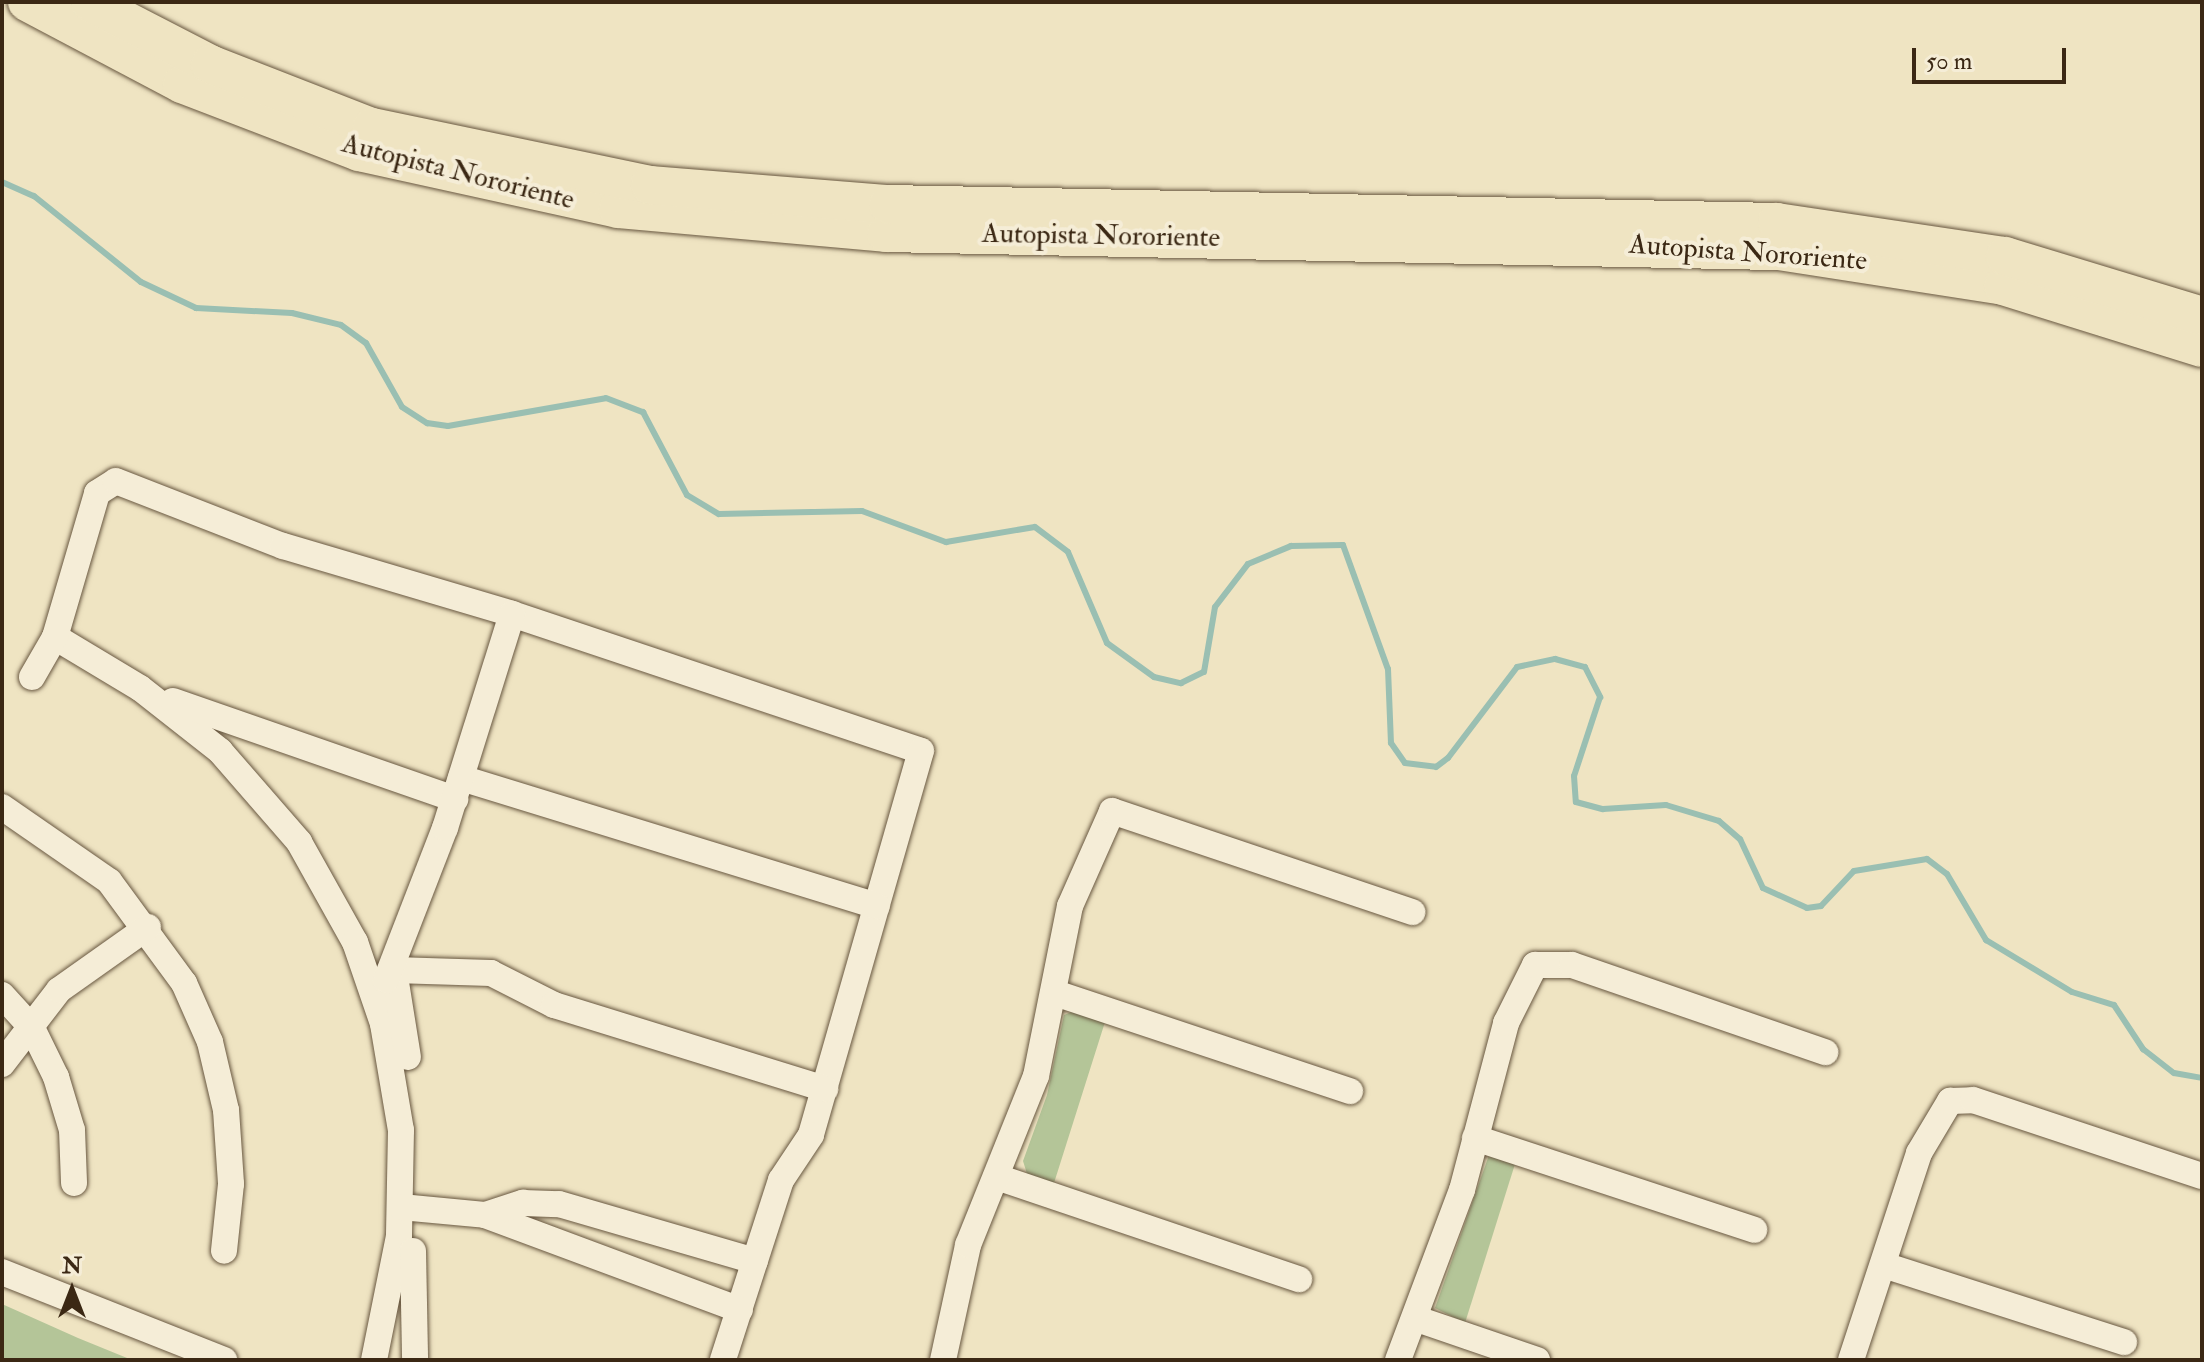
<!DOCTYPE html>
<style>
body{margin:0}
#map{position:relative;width:2204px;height:1362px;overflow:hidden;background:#efe4c2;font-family:"IM FELL Double Pica",serif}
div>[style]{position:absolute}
.green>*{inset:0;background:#b4c598}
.stream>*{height:6px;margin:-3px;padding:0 3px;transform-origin:3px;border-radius:3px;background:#9abfb2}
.roads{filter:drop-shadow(0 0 2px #685740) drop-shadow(0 0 2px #685740)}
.minor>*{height:26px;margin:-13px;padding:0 13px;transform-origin:13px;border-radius:13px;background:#f5edd7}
.highway>*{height:38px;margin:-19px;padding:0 19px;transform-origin:19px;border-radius:19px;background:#efe4c2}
span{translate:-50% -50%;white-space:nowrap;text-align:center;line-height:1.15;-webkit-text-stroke:8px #f5edd7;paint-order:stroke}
.street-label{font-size:28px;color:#3b2814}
.frame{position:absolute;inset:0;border:4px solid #3b2814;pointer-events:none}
.north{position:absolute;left:32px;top:1250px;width:80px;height:80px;-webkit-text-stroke:6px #f5edd7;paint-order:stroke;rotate:0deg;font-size:22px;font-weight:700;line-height:32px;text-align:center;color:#3b2814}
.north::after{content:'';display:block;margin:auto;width:28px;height:36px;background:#3b2814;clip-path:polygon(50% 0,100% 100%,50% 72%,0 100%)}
.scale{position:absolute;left:1912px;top:48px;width:154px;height:36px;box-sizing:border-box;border:4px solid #3b2814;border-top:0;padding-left:10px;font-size:24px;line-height:28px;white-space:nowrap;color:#3b2814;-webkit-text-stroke:6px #f5edd7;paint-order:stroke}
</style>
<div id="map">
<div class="green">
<div style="clip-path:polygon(1074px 1011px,1105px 1022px,1054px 1183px,1028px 1177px,1023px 1161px,1047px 1095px,1064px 1015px)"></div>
<div style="clip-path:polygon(1489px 1155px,1515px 1164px,1465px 1323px,1435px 1308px)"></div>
<div style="clip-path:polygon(2px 1304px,78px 1338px,132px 1360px,2px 1360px)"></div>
</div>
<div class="stream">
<div style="left:2px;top:182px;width:35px;rotate:24deg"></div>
<div style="left:34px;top:196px;width:137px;rotate:38.8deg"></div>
<div style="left:141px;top:282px;width:61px;rotate:25.3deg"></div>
<div style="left:196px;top:308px;width:96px;rotate:3deg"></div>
<div style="left:292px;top:313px;width:50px;rotate:13.8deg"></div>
<div style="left:341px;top:325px;width:31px;rotate:36deg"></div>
<div style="left:366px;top:343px;width:73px;rotate:60.6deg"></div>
<div style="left:402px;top:407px;width:30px;rotate:33deg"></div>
<div style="left:427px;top:423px;width:21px;rotate:8deg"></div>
<div style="left:448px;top:426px;width:160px;rotate:-10deg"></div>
<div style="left:606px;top:398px;width:40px;rotate:21deg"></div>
<div style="left:643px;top:412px;width:94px;rotate:62.1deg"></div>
<div style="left:687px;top:495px;width:37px;rotate:31deg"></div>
<div style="left:719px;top:514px;width:143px;rotate:-1.2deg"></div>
<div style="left:862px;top:511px;width:90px;rotate:20.3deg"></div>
<div style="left:946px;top:542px;width:90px;rotate:-9.6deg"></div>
<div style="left:1035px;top:527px;width:41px;rotate:37.1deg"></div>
<div style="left:1068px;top:552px;width:99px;rotate:66.8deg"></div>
<div style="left:1107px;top:643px;width:58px;rotate:35.9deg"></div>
<div style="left:1154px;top:677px;width:28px;rotate:13deg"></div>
<div style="left:1181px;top:683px;width:25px;rotate:-26deg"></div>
<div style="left:1204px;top:672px;width:66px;rotate:-80.4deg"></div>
<div style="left:1215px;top:607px;width:54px;rotate:-52.5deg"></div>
<div style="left:1248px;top:564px;width:47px;rotate:-22.7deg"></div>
<div style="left:1291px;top:546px;width:52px;rotate:-1.1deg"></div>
<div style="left:1343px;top:545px;width:132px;rotate:70.1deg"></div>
<div style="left:1388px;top:669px;width:74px;rotate:87.7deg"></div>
<div style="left:1391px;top:743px;width:24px;rotate:55deg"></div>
<div style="left:1405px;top:763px;width:31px;rotate:7deg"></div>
<div style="left:1436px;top:767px;width:15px;rotate:-37deg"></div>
<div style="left:1448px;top:758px;width:114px;rotate:-52.8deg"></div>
<div style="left:1517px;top:667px;width:39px;rotate:-12deg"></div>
<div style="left:1555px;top:659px;width:31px;rotate:15deg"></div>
<div style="left:1585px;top:667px;width:34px;rotate:63deg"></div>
<div style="left:1600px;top:697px;width:83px;rotate:108.2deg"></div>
<div style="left:1574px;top:776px;width:26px;rotate:86deg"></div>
<div style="left:1576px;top:802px;width:28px;rotate:15deg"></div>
<div style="left:1603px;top:809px;width:63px;rotate:-3.6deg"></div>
<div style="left:1666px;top:805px;width:55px;rotate:16.8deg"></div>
<div style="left:1719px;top:821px;width:28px;rotate:41deg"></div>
<div style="left:1740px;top:839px;width:54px;rotate:64.9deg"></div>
<div style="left:1763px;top:888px;width:48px;rotate:24.4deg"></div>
<div style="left:1807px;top:908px;width:14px;rotate:-8deg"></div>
<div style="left:1821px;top:906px;width:48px;rotate:-46.7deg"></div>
<div style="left:1854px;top:871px;width:74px;rotate:-9.3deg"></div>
<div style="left:1927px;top:859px;width:25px;rotate:37deg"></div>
<div style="left:1947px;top:874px;width:77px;rotate:59.4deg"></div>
<div style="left:1986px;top:940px;width:100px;rotate:31.2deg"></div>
<div style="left:2072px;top:992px;width:44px;rotate:17.2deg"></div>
<div style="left:2114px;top:1005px;width:53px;rotate:56.6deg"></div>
<div style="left:2143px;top:1049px;width:39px;rotate:38deg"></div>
<div style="left:2174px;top:1073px;width:28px;rotate:10deg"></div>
</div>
<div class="roads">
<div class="minor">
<div style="left:55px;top:637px;width:99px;rotate:31deg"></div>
<div style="left:140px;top:688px;width:102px;rotate:38.2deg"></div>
<div style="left:220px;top:751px;width:121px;rotate:49deg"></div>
<div style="left:299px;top:842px;width:115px;rotate:60.8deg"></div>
<div style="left:355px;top:942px;width:87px;rotate:71.1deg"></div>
<div style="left:383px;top:1024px;width:108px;rotate:80.4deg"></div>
<div style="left:401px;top:1130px;width:106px;rotate:91.1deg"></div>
<div style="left:399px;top:1236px;width:126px;rotate:101.4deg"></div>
<div style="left:32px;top:677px;width:46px;rotate:-60.1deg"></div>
<div style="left:55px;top:637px;width:150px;rotate:-73.7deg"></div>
<div style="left:97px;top:493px;width:22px;rotate:-32deg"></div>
<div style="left:116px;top:481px;width:179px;rotate:21.3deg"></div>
<div style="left:283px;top:546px;width:239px;rotate:16.5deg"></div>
<div style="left:512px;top:614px;width:431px;rotate:18.5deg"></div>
<div style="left:921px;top:751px;width:399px;rotate:106deg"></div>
<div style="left:811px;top:1135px;width:54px;rotate:123.7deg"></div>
<div style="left:781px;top:1180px;width:189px;rotate:107.9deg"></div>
<div style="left:173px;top:701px;width:299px;rotate:19.2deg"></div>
<div style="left:461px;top:778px;width:435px;rotate:17.1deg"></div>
<div style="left:2px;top:807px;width:130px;rotate:34.7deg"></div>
<div style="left:109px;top:881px;width:127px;rotate:53.7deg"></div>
<div style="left:184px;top:983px;width:64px;rotate:66.2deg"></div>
<div style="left:210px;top:1042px;width:70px;rotate:76.8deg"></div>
<div style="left:226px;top:1110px;width:74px;rotate:86.1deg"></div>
<div style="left:231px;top:1184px;width:67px;rotate:96deg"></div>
<div style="left:394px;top:970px;width:97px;rotate:1.8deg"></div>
<div style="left:491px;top:973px;width:71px;rotate:26.9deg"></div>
<div style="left:554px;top:1005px;width:284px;rotate:17.2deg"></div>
<div style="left:394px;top:970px;width:88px;rotate:80.9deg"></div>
<div style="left:386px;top:980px;width:163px;rotate:-68.8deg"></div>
<div style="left:445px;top:828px;width:224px;rotate:-72.6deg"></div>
<div style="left:1055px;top:993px;width:311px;rotate:18.4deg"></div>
<div style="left:2px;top:995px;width:45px;rotate:47.7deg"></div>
<div style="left:32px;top:1028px;width:55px;rotate:63.9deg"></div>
<div style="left:56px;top:1077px;width:55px;rotate:73.2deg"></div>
<div style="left:72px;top:1130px;width:53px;rotate:87.8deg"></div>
<div style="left:2px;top:1064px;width:93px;rotate:-52.4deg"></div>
<div style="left:59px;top:990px;width:109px;rotate:-35.3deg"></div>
<div style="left:1475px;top:1138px;width:294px;rotate:18.2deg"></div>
<div style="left:997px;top:1177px;width:319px;rotate:18.7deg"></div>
<div style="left:401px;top:1207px;width:84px;rotate:5.4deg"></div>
<div style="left:485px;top:1215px;width:272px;rotate:20.4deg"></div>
<div style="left:485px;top:1215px;width:40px;rotate:-18deg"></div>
<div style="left:523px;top:1203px;width:36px;rotate:2deg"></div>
<div style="left:559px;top:1204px;width:204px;rotate:16.2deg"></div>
<div style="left:413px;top:1251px;width:109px;rotate:88.9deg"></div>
<div style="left:1887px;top:1266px;width:249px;rotate:17.8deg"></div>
<div style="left:2px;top:1272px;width:239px;rotate:21.6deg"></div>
<div style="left:1417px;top:1319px;width:127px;rotate:18.9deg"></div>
<div style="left:943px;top:1360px;width:118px;rotate:-77.7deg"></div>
<div style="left:968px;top:1245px;width:182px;rotate:-68.1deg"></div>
<div style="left:1036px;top:1076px;width:173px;rotate:-78.7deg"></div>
<div style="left:1070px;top:906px;width:104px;rotate:-66.1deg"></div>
<div style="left:1112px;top:811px;width:317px;rotate:18.6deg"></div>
<div style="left:1398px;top:1360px;width:182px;rotate:-69.4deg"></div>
<div style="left:1462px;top:1190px;width:173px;rotate:-75.2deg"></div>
<div style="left:1506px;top:1023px;width:65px;rotate:-63.4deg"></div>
<div style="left:1535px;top:965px;width:37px"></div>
<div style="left:1572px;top:965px;width:268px;rotate:19deg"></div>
<div style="left:1851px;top:1360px;width:218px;rotate:-71.8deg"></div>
<div style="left:1919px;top:1153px;width:61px;rotate:-59.2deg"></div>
<div style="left:1950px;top:1101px;width:23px;rotate:-2deg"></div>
<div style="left:1973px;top:1100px;width:241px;rotate:18.4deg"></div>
</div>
<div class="highway">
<div style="left:27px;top:2px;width:175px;rotate:27.9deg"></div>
<div style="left:182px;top:84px;width:190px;rotate:21deg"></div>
<div style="left:359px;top:152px;width:265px;rotate:12.4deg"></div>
<div style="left:618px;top:209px;width:269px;rotate:5.1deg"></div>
<div style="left:886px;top:233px;width:892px;rotate:1.16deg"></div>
<div style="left:1778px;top:251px;width:228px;rotate:8.8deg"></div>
<div style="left:2003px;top:286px;width:208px;rotate:17.3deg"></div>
<div style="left:90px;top:2px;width:135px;rotate:27.3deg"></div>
<div style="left:210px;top:64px;width:174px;rotate:21.3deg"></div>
<div style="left:372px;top:127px;width:284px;rotate:11.8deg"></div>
<div style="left:650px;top:185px;width:239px;rotate:4.6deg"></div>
<div style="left:888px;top:204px;width:889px;rotate:1.16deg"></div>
<div style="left:1777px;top:222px;width:231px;rotate:8.5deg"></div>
<div style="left:2005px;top:256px;width:206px;rotate:16.9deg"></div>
</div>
</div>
<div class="street-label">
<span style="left:458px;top:172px;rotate:14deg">Autopista Nororiente</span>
<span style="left:1101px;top:236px;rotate:1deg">Autopista Nororiente</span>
<span style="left:1748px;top:253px;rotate:4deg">Autopista Nororiente</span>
</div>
<div class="frame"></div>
<div class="north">N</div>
<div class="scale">50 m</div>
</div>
